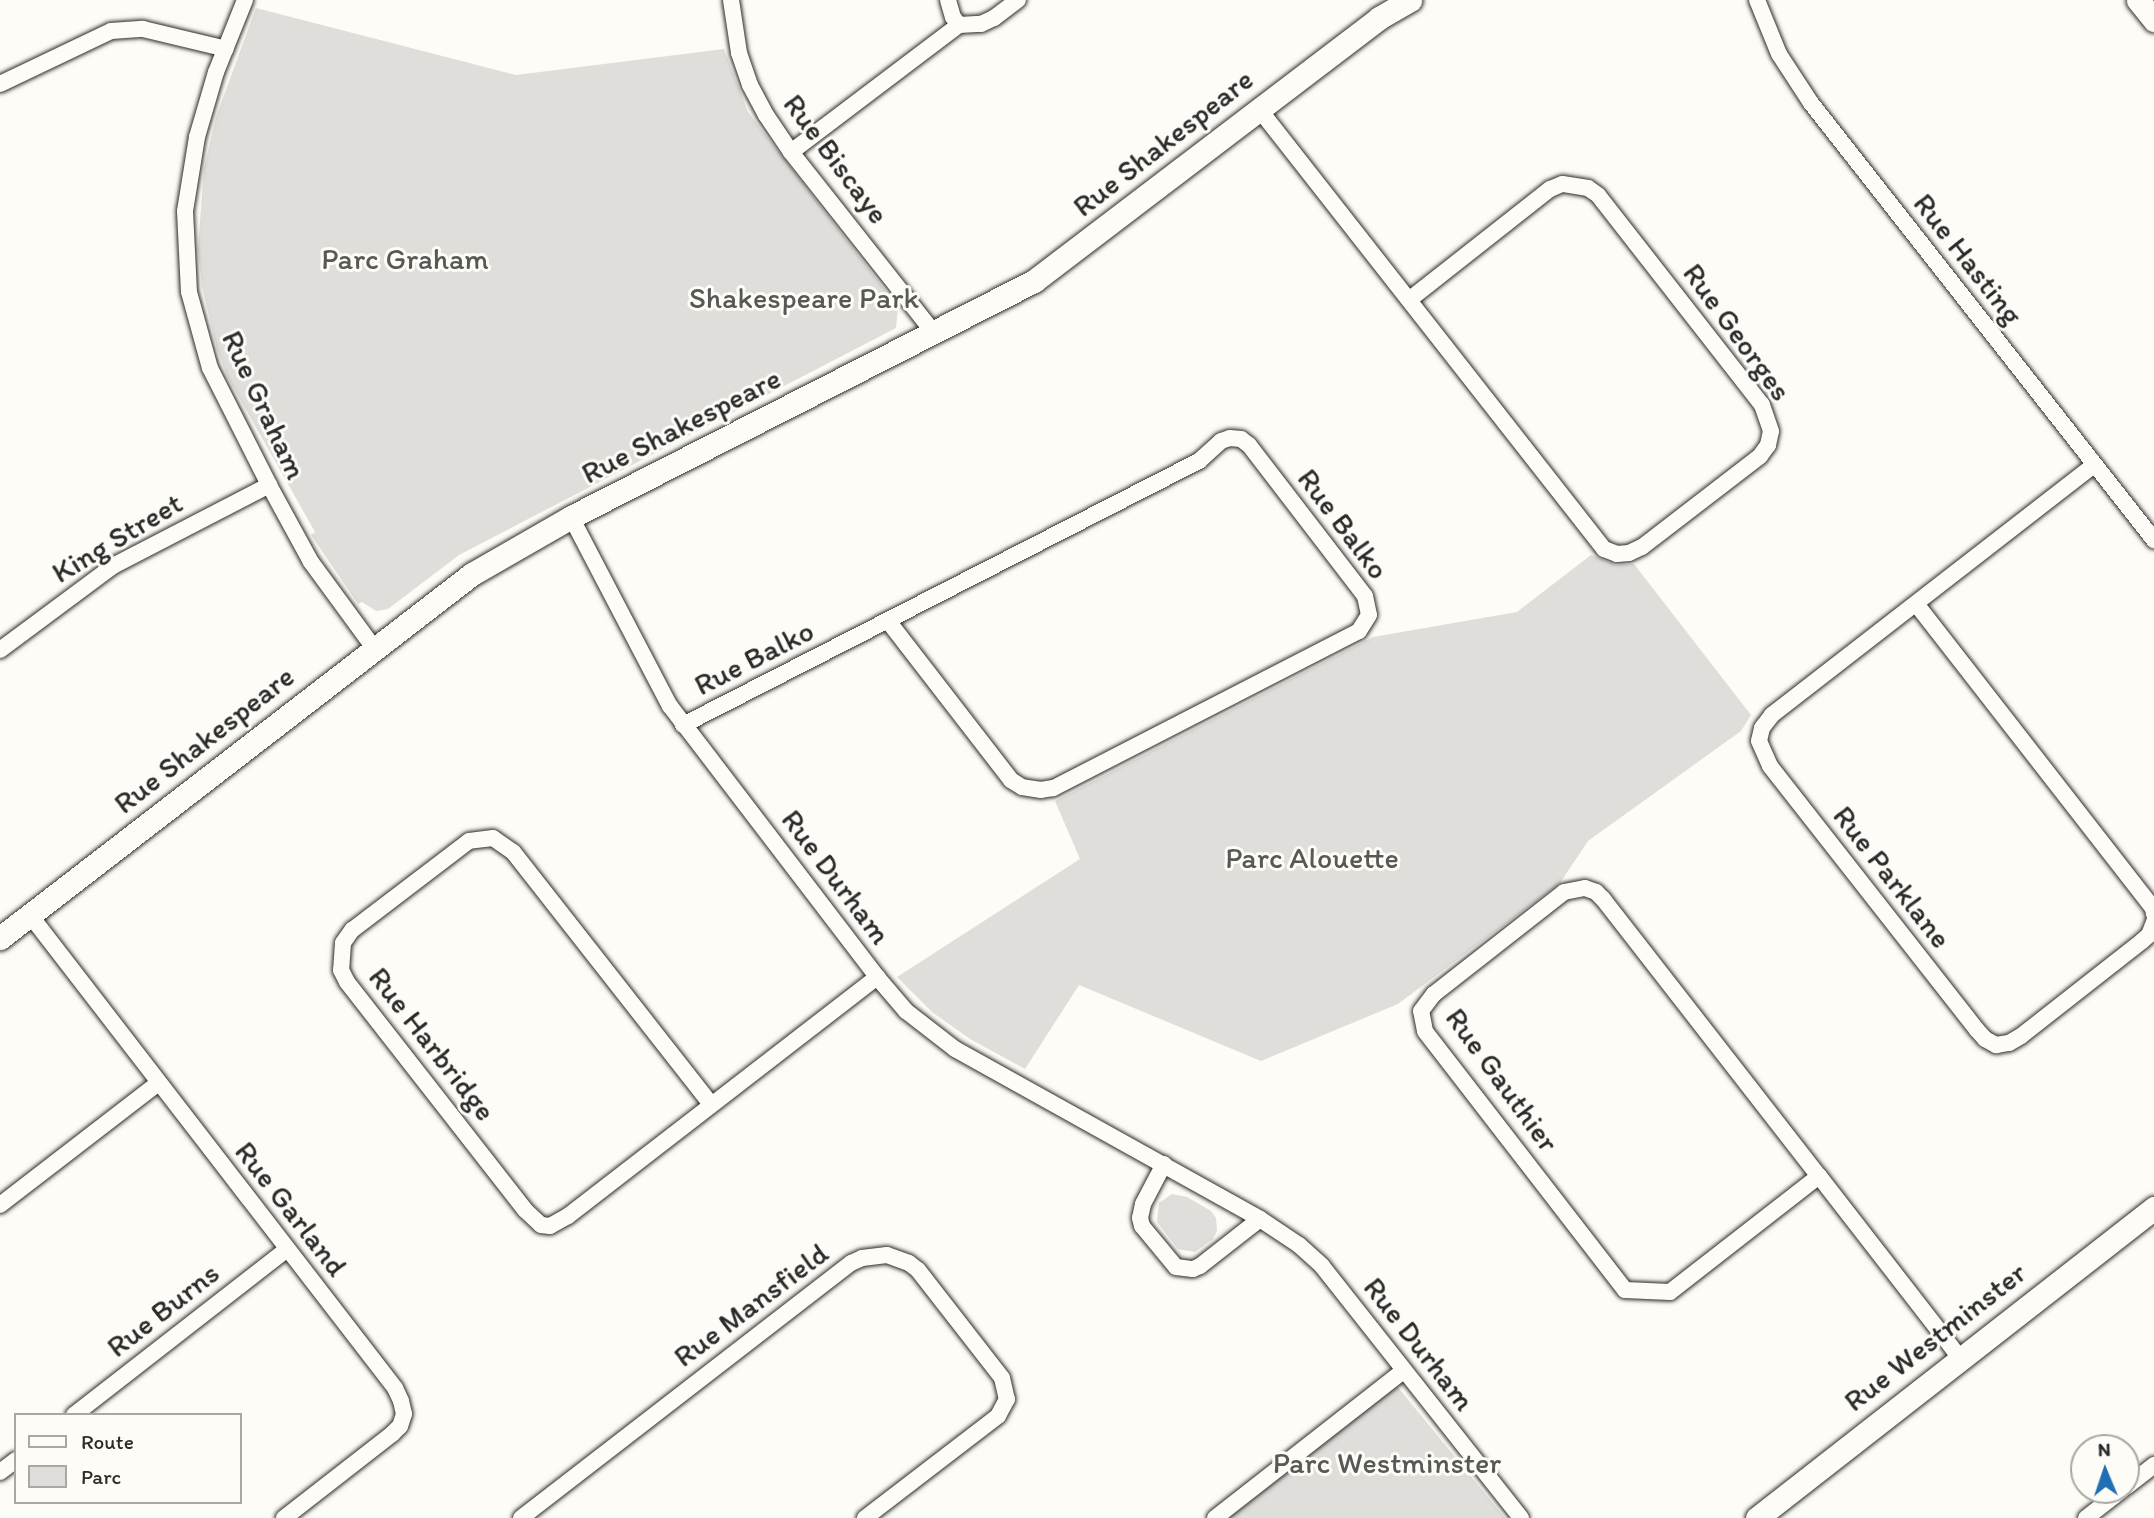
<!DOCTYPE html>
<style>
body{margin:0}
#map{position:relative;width:2154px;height:1518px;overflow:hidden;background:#fdfcf7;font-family:Itim,sans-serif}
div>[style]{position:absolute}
.green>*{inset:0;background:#dfdeda}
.roads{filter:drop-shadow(0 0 2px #2b2b2b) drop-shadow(0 0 2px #2b2b2b)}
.street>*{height:16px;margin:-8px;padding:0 8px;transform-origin:8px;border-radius:8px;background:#fdfcf7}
.secondary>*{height:23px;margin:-11.5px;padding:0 11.5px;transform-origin:11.5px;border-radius:11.5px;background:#fdfcf7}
span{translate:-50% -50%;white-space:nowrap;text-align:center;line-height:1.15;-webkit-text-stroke:6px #fdfcf7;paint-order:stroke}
.street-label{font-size:30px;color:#2b2b2b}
.park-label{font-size:30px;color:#585857}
.legend{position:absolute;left:14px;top:1413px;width:228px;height:91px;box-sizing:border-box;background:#fdfcf7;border:2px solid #a9a8a5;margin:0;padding:9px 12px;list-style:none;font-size:21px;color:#2b2b2b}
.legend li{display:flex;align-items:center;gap:14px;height:35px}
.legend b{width:35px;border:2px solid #a9a8a5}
.north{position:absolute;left:2070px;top:1434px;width:70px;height:70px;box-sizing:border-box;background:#fdfcf7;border:2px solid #a9a8a5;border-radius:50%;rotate:358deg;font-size:19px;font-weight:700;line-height:28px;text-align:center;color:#2b2b2b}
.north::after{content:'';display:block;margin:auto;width:24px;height:32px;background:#1f6fb2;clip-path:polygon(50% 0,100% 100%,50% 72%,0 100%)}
</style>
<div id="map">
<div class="green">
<div style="clip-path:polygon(256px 8px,516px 75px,724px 49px,748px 112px,898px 307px,896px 328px,459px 555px,388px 609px,376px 611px,362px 602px,358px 604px,311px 535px,315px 532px,227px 376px,217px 349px,202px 287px,198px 249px,204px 168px,216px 117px)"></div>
<div style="clip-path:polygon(1591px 555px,1616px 565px,1634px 564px,1751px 715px,1741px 731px,1588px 841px,1560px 883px,1398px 1004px,1261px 1061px,1079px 985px,1025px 1069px,970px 1039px,932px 1012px,897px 977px,1080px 859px,1055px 801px,1373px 637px,1517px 612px)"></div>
<div style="clip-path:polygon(1172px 1194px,1187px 1197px,1211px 1211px,1216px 1218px,1217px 1231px,1213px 1239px,1195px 1252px,1178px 1249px,1157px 1222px,1159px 1203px)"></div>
<div style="clip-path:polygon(1396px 1385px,1505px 1518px,1229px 1518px)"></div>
</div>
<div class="roads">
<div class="street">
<div style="left:245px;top:0;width:78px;rotate:111.9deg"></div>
<div style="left:216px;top:72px;width:68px;rotate:106.3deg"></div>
<div style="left:197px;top:137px;width:75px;rotate:99.2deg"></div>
<div style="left:185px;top:211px;width:81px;rotate:87.2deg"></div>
<div style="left:189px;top:292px;width:79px;rotate:74.6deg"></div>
<div style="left:210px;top:368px;width:131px;rotate:63.2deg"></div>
<div style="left:269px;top:485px;width:88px;rotate:61.4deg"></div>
<div style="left:311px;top:562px;width:107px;rotate:53.8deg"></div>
<div style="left:731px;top:0;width:54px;rotate:81.4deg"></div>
<div style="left:739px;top:53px;width:34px;rotate:71deg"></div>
<div style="left:750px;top:85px;width:34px;rotate:62deg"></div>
<div style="left:766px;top:115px;width:45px;rotate:56deg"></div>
<div style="left:791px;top:152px;width:231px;rotate:51.7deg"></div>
<div style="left:948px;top:0;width:18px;rotate:74deg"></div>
<div style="left:953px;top:17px;width:10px;rotate:53deg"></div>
<div style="left:1757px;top:0;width:58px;rotate:67.8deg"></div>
<div style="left:1779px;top:54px;width:59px;rotate:56.9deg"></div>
<div style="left:1811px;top:103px;width:556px;rotate:51.87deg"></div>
<div style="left:0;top:84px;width:123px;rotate:-25.5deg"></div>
<div style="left:111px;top:31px;width:32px;rotate:-4deg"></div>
<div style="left:143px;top:29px;width:85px;rotate:13.5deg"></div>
<div style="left:1259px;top:109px;width:559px;rotate:51.9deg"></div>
<div style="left:1604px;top:549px;width:14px;rotate:21deg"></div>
<div style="left:1617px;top:554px;width:12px;rotate:-5deg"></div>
<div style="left:1629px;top:553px;width:14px;rotate:-25deg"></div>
<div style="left:1642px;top:547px;width:149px;rotate:-37.6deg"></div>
<div style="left:1760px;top:456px;width:14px;rotate:-54deg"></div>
<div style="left:1768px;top:445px;width:14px;rotate:-78deg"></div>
<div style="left:1771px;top:431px;width:28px;rotate:-109deg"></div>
<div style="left:1762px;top:405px;width:266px;rotate:-128deg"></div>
<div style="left:1598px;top:195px;width:12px;rotate:-145deg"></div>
<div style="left:1588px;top:188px;width:26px;rotate:-171deg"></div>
<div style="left:1562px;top:184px;width:13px;rotate:157deg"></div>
<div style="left:1550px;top:189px;width:179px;rotate:141.8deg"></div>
<div style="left:791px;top:152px;width:211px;rotate:-37.1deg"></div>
<div style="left:959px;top:25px;width:22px;rotate:-3deg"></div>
<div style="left:981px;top:24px;width:14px;rotate:-25deg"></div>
<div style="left:994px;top:18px;width:30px;rotate:-37deg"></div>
<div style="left:2094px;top:465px;width:408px;rotate:142.2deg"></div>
<div style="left:1772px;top:715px;width:16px;rotate:128deg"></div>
<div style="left:1762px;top:728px;width:13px;rotate:103deg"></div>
<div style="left:1759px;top:741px;width:27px;rotate:66deg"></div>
<div style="left:1770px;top:766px;width:335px;rotate:51.9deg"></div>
<div style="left:1977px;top:1030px;width:12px;rotate:48deg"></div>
<div style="left:1985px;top:1039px;width:13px;rotate:29deg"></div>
<div style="left:1996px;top:1045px;width:13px;rotate:-9deg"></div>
<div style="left:2009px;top:1043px;width:14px;rotate:-30deg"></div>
<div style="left:2021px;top:1036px;width:154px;rotate:-38.1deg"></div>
<div style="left:2142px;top:941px;width:9px;rotate:-41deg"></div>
<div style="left:2149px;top:935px;width:14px;rotate:-69deg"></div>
<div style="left:571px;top:517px;width:213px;rotate:62.4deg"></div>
<div style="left:670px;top:706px;width:341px;rotate:52.6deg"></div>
<div style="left:877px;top:977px;width:45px;rotate:49.5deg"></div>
<div style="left:906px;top:1011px;width:62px;rotate:37.8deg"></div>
<div style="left:955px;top:1049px;width:349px;rotate:29.1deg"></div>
<div style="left:1260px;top:1219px;width:47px;rotate:33.7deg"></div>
<div style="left:1299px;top:1245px;width:31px;rotate:42deg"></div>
<div style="left:1322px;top:1266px;width:321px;rotate:51.7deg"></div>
<div style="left:1917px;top:605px;width:384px;rotate:52.1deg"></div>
<div style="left:2153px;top:908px;width:6px;rotate:81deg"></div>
<div style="left:0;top:650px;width:141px;rotate:-36.6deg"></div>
<div style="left:113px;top:566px;width:176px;rotate:-27.4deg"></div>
<div style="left:683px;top:725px;width:580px;rotate:-27.1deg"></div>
<div style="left:1199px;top:461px;width:30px;rotate:-42deg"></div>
<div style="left:1221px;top:441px;width:9px;rotate:-18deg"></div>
<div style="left:1230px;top:438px;width:11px;rotate:5deg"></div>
<div style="left:1241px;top:439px;width:10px;rotate:37deg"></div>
<div style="left:1249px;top:445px;width:190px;rotate:52.5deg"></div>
<div style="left:1365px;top:596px;width:19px;rotate:78deg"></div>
<div style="left:1369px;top:615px;width:19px;rotate:122deg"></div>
<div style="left:1359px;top:631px;width:344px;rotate:152.8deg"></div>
<div style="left:1053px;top:788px;width:12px;rotate:171deg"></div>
<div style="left:1041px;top:790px;width:19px;rotate:-171deg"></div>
<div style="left:1022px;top:787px;width:13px;rotate:-148deg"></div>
<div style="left:1011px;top:780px;width:200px;rotate:-127.7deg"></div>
<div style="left:30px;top:915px;width:597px;rotate:52.34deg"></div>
<div style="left:395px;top:1388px;width:14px;rotate:65deg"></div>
<div style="left:401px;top:1401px;width:13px;rotate:77deg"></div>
<div style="left:404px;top:1414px;width:13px;rotate:108deg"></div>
<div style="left:400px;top:1426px;width:11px;rotate:135deg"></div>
<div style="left:392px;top:1434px;width:137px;rotate:142.1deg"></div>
<div style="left:710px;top:1103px;width:319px;rotate:-128.1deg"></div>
<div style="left:513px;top:852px;width:24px;rotate:-145deg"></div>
<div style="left:493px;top:838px;width:24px;rotate:173deg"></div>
<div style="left:469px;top:841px;width:147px;rotate:142.7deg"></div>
<div style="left:352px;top:930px;width:16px;rotate:125deg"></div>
<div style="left:343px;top:943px;width:27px;rotate:94deg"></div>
<div style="left:341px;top:970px;width:13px;rotate:63deg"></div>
<div style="left:347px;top:982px;width:289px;rotate:52deg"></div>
<div style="left:525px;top:1210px;width:22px;rotate:43deg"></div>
<div style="left:541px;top:1225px;width:9px;rotate:6deg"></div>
<div style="left:550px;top:1226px;width:21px;rotate:-29deg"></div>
<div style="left:568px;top:1216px;width:391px;rotate:-37.7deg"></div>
<div style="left:1164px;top:1164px;width:45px;rotate:117.7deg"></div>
<div style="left:1143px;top:1204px;width:14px;rotate:102deg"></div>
<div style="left:1140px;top:1218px;width:8px;rotate:76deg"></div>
<div style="left:1142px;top:1226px;width:53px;rotate:50.3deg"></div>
<div style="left:1176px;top:1267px;width:17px;rotate:7deg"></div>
<div style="left:1193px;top:1269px;width:8px;rotate:-23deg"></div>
<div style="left:1200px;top:1266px;width:76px;rotate:-38.1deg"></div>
<div style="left:1819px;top:1176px;width:189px;rotate:142.1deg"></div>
<div style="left:1670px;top:1292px;width:45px;rotate:-177.5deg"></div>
<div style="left:1625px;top:1290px;width:327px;rotate:-127.7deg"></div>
<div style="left:1425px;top:1031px;width:20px;rotate:-101deg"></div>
<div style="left:1421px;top:1011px;width:21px;rotate:-53deg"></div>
<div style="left:1434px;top:994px;width:165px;rotate:-38.1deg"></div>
<div style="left:1564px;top:892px;width:21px;rotate:-11deg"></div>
<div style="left:1585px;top:888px;width:12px;rotate:20deg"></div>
<div style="left:1596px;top:892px;width:10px;rotate:45deg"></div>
<div style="left:1603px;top:899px;width:351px;rotate:52.1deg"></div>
<div style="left:1819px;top:1176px;width:199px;rotate:52.2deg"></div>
<div style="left:1941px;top:1333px;width:30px;rotate:53deg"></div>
<div style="left:0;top:1205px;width:198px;rotate:-37.6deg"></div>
<div style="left:74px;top:1415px;width:270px;rotate:-37.9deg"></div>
<div style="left:0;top:1472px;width:20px;rotate:-37deg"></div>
<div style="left:2126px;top:1487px;width:36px;rotate:-38deg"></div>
<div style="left:521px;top:1518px;width:417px;rotate:-37.7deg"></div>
<div style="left:851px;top:1263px;width:12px;rotate:-24deg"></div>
<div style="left:862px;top:1258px;width:25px;rotate:-7deg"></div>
<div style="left:887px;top:1255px;width:23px;rotate:20deg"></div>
<div style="left:909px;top:1263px;width:11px;rotate:38deg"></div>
<div style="left:918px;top:1270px;width:137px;rotate:52.1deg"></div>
<div style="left:1002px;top:1378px;width:22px;rotate:77deg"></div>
<div style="left:1007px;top:1399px;width:19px;rotate:118deg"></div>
<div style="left:998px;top:1416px;width:168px;rotate:142.5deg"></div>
<div style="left:1215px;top:1518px;width:239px;rotate:-38deg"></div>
<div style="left:2086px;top:1518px;width:46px;rotate:-37.9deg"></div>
</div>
<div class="secondary">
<div style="left:2138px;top:0;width:26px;rotate:51deg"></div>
<div style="left:0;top:938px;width:596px;rotate:-37.64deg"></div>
<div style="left:472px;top:574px;width:114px;rotate:-29.9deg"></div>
<div style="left:571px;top:517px;width:520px;rotate:-27.01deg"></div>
<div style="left:1034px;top:281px;width:434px;rotate:-37.3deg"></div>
<div style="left:1379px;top:18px;width:36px;rotate:-30deg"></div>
<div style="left:1757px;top:1518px;width:504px;rotate:-37.98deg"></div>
</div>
</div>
<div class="street-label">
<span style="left:1163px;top:143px;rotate:-38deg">Rue Shakespeare</span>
<span style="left:836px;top:159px;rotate:53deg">Rue Biscaye</span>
<span style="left:1968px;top:259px;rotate:52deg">Rue Hasting</span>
<span style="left:1737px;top:332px;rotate:54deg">Rue Georges</span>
<span style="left:264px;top:405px;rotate:65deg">Rue Graham</span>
<span style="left:681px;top:426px;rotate:-27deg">Rue Shakespeare</span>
<span style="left:1343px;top:524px;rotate:53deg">Rue Balko</span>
<span style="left:117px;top:538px;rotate:-31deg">King Street</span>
<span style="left:754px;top:658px;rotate:-27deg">Rue Balko</span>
<span style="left:204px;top:740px;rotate:-38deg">Rue Shakespeare</span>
<span style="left:836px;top:877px;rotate:53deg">Rue Durham</span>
<span style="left:1892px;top:877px;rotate:52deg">Rue Parklane</span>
<span style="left:432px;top:1044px;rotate:52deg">Rue Harbridge</span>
<span style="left:1502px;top:1080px;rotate:54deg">Rue Gauthier</span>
<span style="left:291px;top:1209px;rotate:52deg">Rue Garland</span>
<span style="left:751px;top:1305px;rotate:-37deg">Rue Mansfield</span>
<span style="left:163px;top:1310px;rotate:-38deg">Rue Burns</span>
<span style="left:1935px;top:1337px;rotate:-38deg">Rue Westminster</span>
<span style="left:1419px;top:1344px;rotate:52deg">Rue Durham</span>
</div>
<div class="park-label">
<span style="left:405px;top:259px">Parc Graham</span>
<span style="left:804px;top:298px">Shakespeare Park</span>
<span style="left:1312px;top:858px">Parc Alouette</span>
<span style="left:1387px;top:1463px">Parc Westminster</span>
</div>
<ul class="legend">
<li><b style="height:9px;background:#fdfcf7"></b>Route</li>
<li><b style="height:19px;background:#dfdeda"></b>Parc</li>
</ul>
<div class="north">N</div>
</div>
